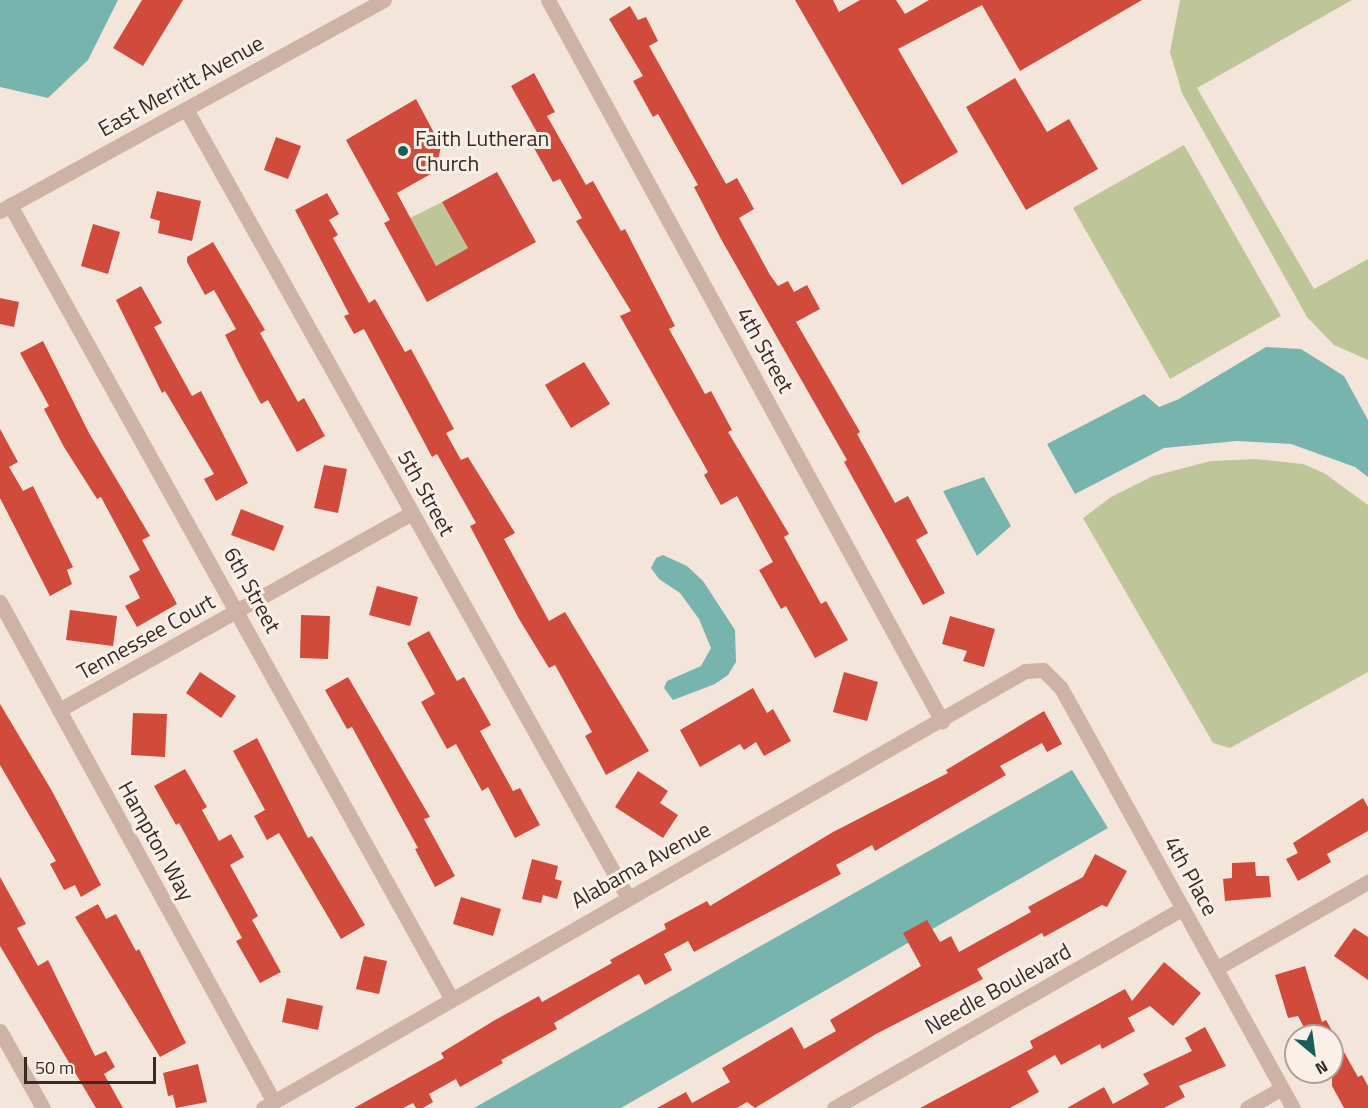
<!DOCTYPE html>
<style>
body{margin:0}
#map{position:relative;width:1368px;height:1108px;overflow:hidden;background:#f4e5db;font-family:"Titillium Web",sans-serif}
div>[style]{position:absolute}
.green>*{inset:0;background:#bdc599}
.water>*{inset:0;background:#77b4ae}
.building>*{inset:0;background:#d14b3c}
.minor>*{height:15px;margin:-7.5px;padding:0 7.5px;transform-origin:7.5px;border-radius:7.5px;background:#ceb2a6}
.dots>*{width:16px;height:16px;translate:-50% -50%;box-sizing:border-box;border:3px solid #fbf0e8;border-radius:50%}
span{translate:-50% -50%;white-space:nowrap;text-align:center;line-height:1.15;-webkit-text-stroke:6px #fbf0e8;paint-order:stroke}
.street-label{font-size:22px;color:#392a27}
.poi-label{font-size:22px;color:#392a27}
.left{translate:0 -50%;text-align:left}
.north{position:absolute;left:1284px;top:1024px;width:60px;height:60px;box-sizing:border-box;background:#fbf0e8;border:2px solid #ada19b;border-radius:50%;rotate:151deg;font-size:16px;font-weight:700;line-height:24px;text-align:center;color:#392a27}
.north::after{content:'';display:block;margin:auto;width:21px;height:27px;background:#195e59;clip-path:polygon(50% 0,100% 100%,50% 72%,0 100%)}
.scale{position:absolute;left:24px;top:1057px;width:132px;height:27px;box-sizing:border-box;border:3px solid #392a27;border-top:0;padding-left:8px;font-size:18px;line-height:21px;white-space:nowrap;color:#392a27;-webkit-text-stroke:4px #fbf0e8;paint-order:stroke}
</style>
<div id="map">
<div class="green">
<div style="clip-path:polygon(1180px 0,1352px 0,1197px 88px,1314px 289px,1368px 259px,1368px 360px,1334px 345px,1307px 317px,1182px 93px,1170px 52px)"></div>
<div style="clip-path:polygon(1184px 145px,1281px 316px,1170px 379px,1073px 208px)"></div>
<div style="clip-path:polygon(442px 202px,468px 248px,436px 266px,410px 218px)"></div>
<div style="clip-path:polygon(1256px 459px,1303px 464px,1324px 473px,1368px 505px,1368px 672px,1230px 748px,1213px 743px,1083px 518px,1111px 497px,1153px 476px,1211px 461px)"></div>
</div>
<div class="water">
<div style="clip-path:polygon(0 0,118px 0,88px 60px,48px 98px,0 87px)"></div>
<div style="clip-path:polygon(1266px 347px,1301px 349px,1344px 376px,1368px 420px,1368px 477px,1355px 467px,1291px 444px,1237px 441px,1164px 448px,1075px 494px,1047px 444px,1144px 394px,1159px 407px,1179px 399px)"></div>
<div style="clip-path:polygon(984px 477px,1011px 526px,977px 556px,943px 491px)"></div>
<div style="clip-path:polygon(663px 555px,687px 566px,703px 581px,735px 630px,736px 662px,728px 675px,715px 684px,673px 700px,664px 688px,667px 681px,701px 666px,711px 648px,699px 619px,680px 593px,659px 579px,651px 568px,656px 558px)"></div>
<div style="clip-path:polygon(1072px 770px,1108px 828px,621px 1108px,474px 1108px)"></div>
</div>
<div class="building">
<div style="clip-path:polygon(142px 0,183px 0,143px 66px,113px 48px)"></div>
<div style="clip-path:polygon(795px 0,833px 0,839px 12px,860px 0,896px 0,905px 14px,929px 0,1142px 0,1020px 71px,982px 5px,898px 49px,958px 152px,902px 185px)"></div>
<div style="clip-path:polygon(630px 6px,638px 20px,646px 17px,658px 41px,649px 46px,726px 184px,737px 178px,754px 209px,739px 218px,770px 275px,778px 286px,788px 281px,794px 292px,807px 285px,820px 309px,796px 322px,860px 432px,857px 434px,895px 503px,908px 496px,928px 533px,916px 540px,945px 593px,923px 605px,844px 462px,847px 460px,721px 239px,694px 187px,698px 185px,658px 114px,653px 117px,633px 81px,643px 76px,609px 19px)"></div>
<div style="clip-path:polygon(534px 73px,555px 112px,547px 116px,586px 185px,593px 181px,621px 231px,625px 229px,675px 326px,669px 329px,705px 394px,711px 391px,732px 430px,728px 432px,789px 534px,784px 537px,821px 604px,826px 601px,848px 640px,815px 658px,786px 606px,781px 609px,759px 570px,773px 562px,737px 496px,721px 505px,704px 475px,708px 472px,620px 316px,631px 311px,576px 221px,582px 218px,560px 179px,553px 182px,534px 148px,543px 143px,511px 86px)"></div>
<div style="clip-path:polygon(1015px 78px,1047px 132px,1069px 119px,1098px 169px,1026px 210px,966px 107px)"></div>
<div style="clip-path:polygon(416px 99px,441px 146px,436px 171px,397px 193px,436px 266px,468px 248px,442px 202px,497px 172px,536px 242px,427px 302px,384px 223px,390px 220px,346px 140px)"></div>
<div style="clip-path:polygon(276px 137px,301px 146px,288px 179px,264px 170px)"></div>
<div style="clip-path:polygon(157px 191px,201px 201px,192px 241px,158px 233px,160px 221px,150px 218px)"></div>
<div style="clip-path:polygon(327px 193px,339px 214px,329px 220px,338px 235px,333px 238px,369px 303px,375px 299px,405px 352px,411px 349px,454px 429px,446px 433px,461px 460px,468px 457px,515px 533px,504px 539px,549px 621px,565px 612px,649px 751px,606px 775px,585px 736px,592px 732px,555px 665px,549px 668px,519px 619px,470px 526px,476px 523px,437px 454px,432px 457px,364px 329px,354px 334px,344px 316px,349px 314px,295px 210px)"></div>
<div style="clip-path:polygon(93px 224px,120px 232px,108px 274px,81px 266px)"></div>
<div style="clip-path:polygon(213px 242px,265px 330px,260px 333px,298px 402px,304px 398px,325px 436px,297px 452px,268px 400px,261px 404px,240px 365px,225px 335px,236px 329px,214px 290px,205px 295px,187px 262px,187px 257px)"></div>
<div style="clip-path:polygon(141px 286px,162px 323px,154px 327px,192px 396px,201px 391px,248px 483px,216px 501px,204px 479px,214px 474px,165px 391px,162px 393px,116px 300px)"></div>
<div style="clip-path:polygon(0 298px,19px 302px,14px 327px,0 324px)"></div>
<div style="clip-path:polygon(43px 341px,89px 433px,150px 536px,142px 540px,177px 604px,137px 627px,125px 606px,140px 598px,129px 576px,140px 570px,101px 497px,97px 499px,64px 447px,44px 409px,49px 406px,20px 353px)"></div>
<div style="clip-path:polygon(584px 362px,610px 404px,571px 428px,545px 385px)"></div>
<div style="clip-path:polygon(0 429px,18px 462px,9px 467px,23px 491px,33px 486px,73px 567px,67px 570px,72px 584px,50px 596px,0 498px)"></div>
<div style="clip-path:polygon(324px 465px,347px 469px,338px 513px,314px 508px)"></div>
<div style="clip-path:polygon(241px 509px,284px 526px,274px 551px,231px 535px)"></div>
<div style="clip-path:polygon(377px 586px,418px 597px,410px 626px,369px 615px)"></div>
<div style="clip-path:polygon(70px 610px,117px 616px,113px 646px,66px 640px)"></div>
<div style="clip-path:polygon(301px 615px,330px 616px,328px 659px,300px 658px)"></div>
<div style="clip-path:polygon(950px 616px,995px 629px,984px 667px,963px 661px,967px 651px,942px 644px)"></div>
<div style="clip-path:polygon(429px 631px,457px 681px,464px 677px,491px 725px,480px 731px,513px 791px,520px 788px,540px 825px,515px 838px,488px 787px,482px 791px,456px 744px,447px 749px,421px 702px,435px 694px,407px 643px)"></div>
<div style="clip-path:polygon(200px 672px,236px 696px,221px 718px,186px 693px)"></div>
<div style="clip-path:polygon(844px 672px,878px 682px,867px 721px,833px 712px)"></div>
<div style="clip-path:polygon(348px 677px,430px 817px,424px 819px,455px 876px,435px 887px,415px 849px,418px 848px,352px 727px,347px 729px,325px 690px)"></div>
<div style="clip-path:polygon(753px 688px,767px 713px,773px 709px,791px 741px,764px 756px,756px 742px,744px 750px,740px 744px,700px 767px,680px 730px)"></div>
<div style="clip-path:polygon(0 704px,52px 791px,101px 885px,81px 897px,75px 885px,64px 890px,50px 864px,56px 861px,0 765px)"></div>
<div style="clip-path:polygon(1044px 711px,1062px 744px,1047px 752px,1042px 743px,1000px 766px,1006px 775px,875px 851px,872px 845px,836px 865px,841px 874px,694px 952px,688px 941px,664px 954px,672px 970px,645px 985px,639px 974px,609px 991px,554px 1023px,557px 1029px,501px 1060px,503px 1063px,460px 1087px,456px 1079px,429px 1094px,433px 1102px,423px 1108px,416px 1108px,413px 1103px,403px 1108px,354px 1108px,444px 1058px,441px 1053px,495px 1020px,539px 996px,542px 1002px,612px 963px,610px 960px,666px 929px,664px 924px,707px 901px,710px 906px,833px 832px,948px 773px,946px 770px)"></div>
<div style="clip-path:polygon(133px 713px,167px 714px,165px 757px,131px 755px)"></div>
<div style="clip-path:polygon(257px 738px,308px 838px,312px 836px,365px 925px,341px 939px,279px 833px,267px 840px,254px 816px,265px 810px,233px 751px)"></div>
<div style="clip-path:polygon(185px 769px,207px 807px,202px 810px,219px 841px,231px 834px,244px 857px,230px 865px,258px 916px,252px 920px,281px 972px,260px 983px,236px 941px,242px 938px,179px 823px,176px 825px,154px 786px)"></div>
<div style="clip-path:polygon(638px 771px,668px 791px,660px 803px,678px 815px,663px 838px,615px 807px)"></div>
<div style="clip-path:polygon(1363px 798px,1368px 807px,1368px 831px,1327px 854px,1331px 862px,1298px 881px,1286px 859px,1298px 853px,1293px 843px)"></div>
<div style="clip-path:polygon(1095px 854px,1127px 871px,1107px 907px,1102px 905px,1044px 937px,1042px 933px,977px 969px,983px 979px,876px 1034px,755px 1108px,747px 1102px,737px 1108px,657px 1108px,686px 1092px,692px 1103px,730px 1082px,722px 1068px,792px 1027px,804px 1049px,836px 1031px,830px 1020px,921px 966px,903px 933px,927px 920px,940px 942px,951px 936px,959px 952px,1031px 912px,1028px 907px,1083px 877px)"></div>
<div style="clip-path:polygon(532px 859px,558px 866px,555px 879px,562px 881px,557px 899px,543px 895px,541px 903px,522px 899px)"></div>
<div style="clip-path:polygon(1255px 862px,1256px 876px,1269px 876px,1271px 897px,1225px 901px,1223px 879px,1232px 878px,1232px 863px)"></div>
<div style="clip-path:polygon(0 877px,26px 924px,17px 928px,38px 966px,48px 960px,95px 1056px,106px 1051px,115px 1067px,104px 1074px,123px 1108px,96px 1108px,0 946px)"></div>
<div style="clip-path:polygon(461px 897px,501px 909px,493px 936px,453px 924px)"></div>
<div style="clip-path:polygon(98px 904px,106px 919px,116px 914px,136px 951px,139px 949px,186px 1043px,160px 1057px,75px 917px)"></div>
<div style="clip-path:polygon(1354px 928px,1368px 937px,1368px 980px,1334px 956px)"></div>
<div style="clip-path:polygon(364px 956px,387px 961px,379px 994px,356px 989px)"></div>
<div style="clip-path:polygon(1164px 962px,1201px 993px,1173px 1026px,1150px 1006px,1128px 1018px,1135px 1031px,1102px 1049px,1100px 1044px,1061px 1065px,1055px 1055px,1027px 1071px,1039px 1092px,1010px 1108px,920px 1108px,1033px 1048px,1030px 1041px,1125px 989px,1132px 1001px)"></div>
<div style="clip-path:polygon(1305px 966px,1322px 1022px,1326px 1020px,1358px 1077px,1362px 1075px,1368px 1086px,1368px 1108px,1344px 1108px,1332px 1086px,1332px 1036px,1296px 1036px,1306px 1031px,1298px 1016px,1288px 1018px,1275px 975px)"></div>
<div style="clip-path:polygon(287px 998px,323px 1006px,318px 1030px,282px 1022px)"></div>
<div style="clip-path:polygon(1205px 1027px,1226px 1066px,1179px 1086px,1185px 1097px,1164px 1108px,1067px 1108px,1104px 1087px,1113px 1104px,1149px 1084px,1143px 1074px,1192px 1051px,1185px 1038px)"></div>
<div style="clip-path:polygon(198px 1064px,207px 1102px,176px 1108px,173px 1095px,168px 1096px,163px 1073px)"></div>
</div>
<div class="minor">
<div style="left:548px;top:0;width:822px;rotate:61.35deg"></div>
<div style="left:186px;top:109px;width:904px;rotate:60.74deg"></div>
<div style="left:10px;top:205px;width:907px;rotate:60.92deg"></div>
<div style="left:0;top:211px;width:438px;rotate:-28.8deg"></div>
<div style="left:0;top:602px;width:570px;rotate:61.28deg"></div>
<div style="left:59px;top:710px;width:403px;rotate:-29.2deg"></div>
<div style="left:1217px;top:968px;width:174px;rotate:-29.7deg"></div>
<div style="left:0;top:1031px;width:88px;rotate:60.8deg"></div>
<div style="left:263px;top:1108px;width:878px;rotate:-29.83deg"></div>
<div style="left:1025px;top:671px;width:18px;rotate:-3deg"></div>
<div style="left:1043px;top:670px;width:25px;rotate:45deg"></div>
<div style="left:1061px;top:688px;width:480px;rotate:61.1deg"></div>
<div style="left:834px;top:1108px;width:402px;rotate:-29.8deg"></div>
<div style="left:1247px;top:1108px;width:40px;rotate:-29.7deg"></div>
</div>
<div class="dots">
<div style="left:403px;top:151px;background:#195e59"></div>
</div>
<div class="street-label">
<span style="left:181px;top:86px;rotate:-29deg">East Merritt Avenue</span>
<span style="left:765px;top:350px;rotate:61deg">4th Street</span>
<span style="left:426px;top:493px;rotate:61deg">5th Street</span>
<span style="left:252px;top:590px;rotate:61deg">6th Street</span>
<span style="left:146px;top:637px;rotate:-29deg">Tennessee Court</span>
<span style="left:156px;top:841px;rotate:61deg">Hampton Way</span>
<span style="left:641px;top:865px;rotate:-29deg">Alabama Avenue</span>
<span style="left:1191px;top:876px;rotate:61deg">4th Place</span>
<span style="left:998px;top:989px;rotate:-29deg">Needle Boulevard</span>
</div>
<div class="poi-label">
<span class="left" style="left:415px;top:151px">Faith Lutheran<br>Church</span>
</div>
<div class="north">N</div>
<div class="scale">50 m</div>
</div>
